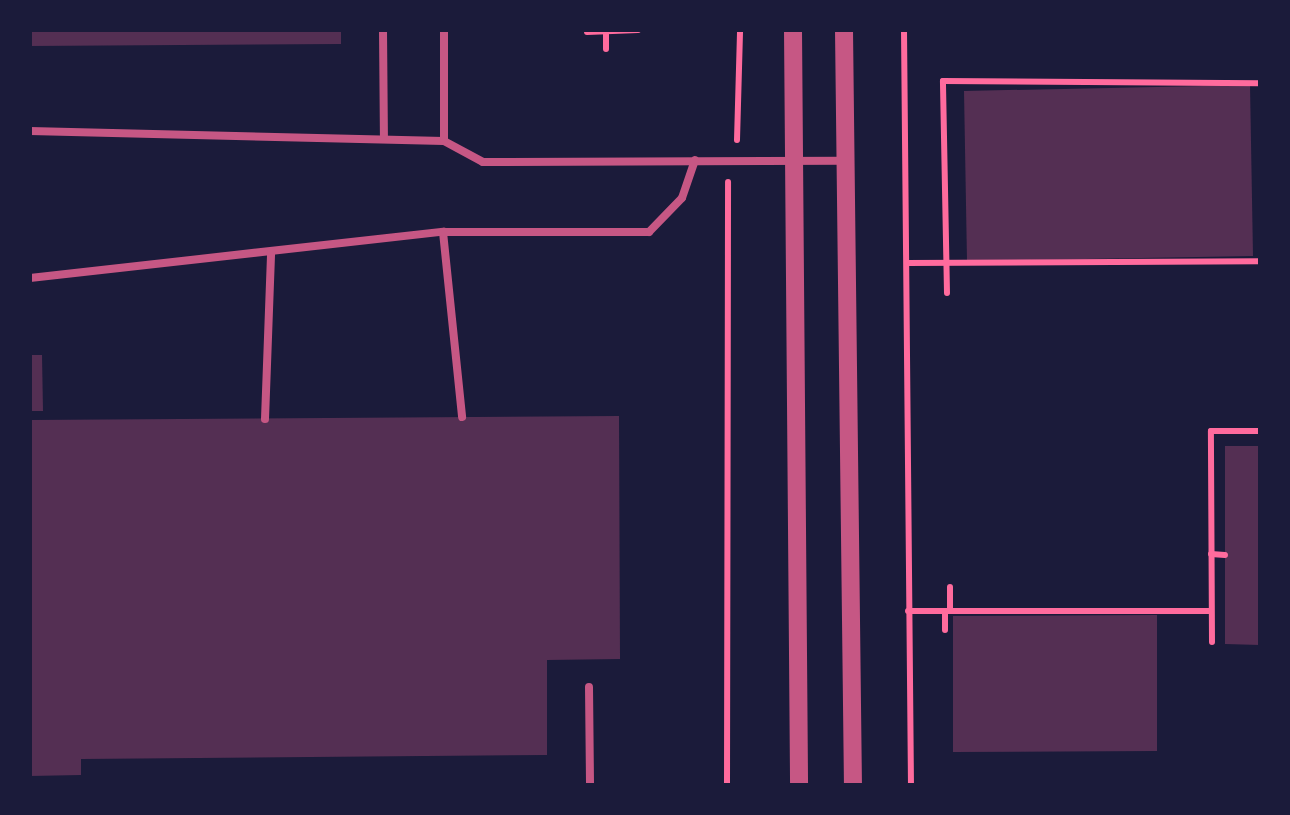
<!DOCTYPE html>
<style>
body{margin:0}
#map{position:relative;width:1290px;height:815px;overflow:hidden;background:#1b1b3a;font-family:Signika,sans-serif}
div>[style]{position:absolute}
.building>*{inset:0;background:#542f53}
.path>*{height:6px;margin:-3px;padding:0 3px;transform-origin:3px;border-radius:3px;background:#ff6b9d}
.service>*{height:8px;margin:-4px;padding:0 4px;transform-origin:4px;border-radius:4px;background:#c65784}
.tertiary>*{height:18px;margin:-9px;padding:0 9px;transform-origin:9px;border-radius:9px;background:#c65784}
span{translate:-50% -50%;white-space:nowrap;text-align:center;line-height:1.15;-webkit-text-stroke:10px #1b1b3a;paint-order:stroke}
.frame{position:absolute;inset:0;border:32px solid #1b1b3a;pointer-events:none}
</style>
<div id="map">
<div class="building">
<div style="clip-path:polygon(30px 30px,341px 30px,341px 44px,30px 46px)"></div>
<div style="clip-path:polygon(1250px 85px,1253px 256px,967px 261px,964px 91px)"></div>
<div style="clip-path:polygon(30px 355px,42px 355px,43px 411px,30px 411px)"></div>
<div style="clip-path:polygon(619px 416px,620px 659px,547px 660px,547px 755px,81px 759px,81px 775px,30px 776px,30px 420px)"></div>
<div style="clip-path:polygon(1225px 446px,1260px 446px,1260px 645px,1225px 644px)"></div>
<div style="clip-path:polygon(1157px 615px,1157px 751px,953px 752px,953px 616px)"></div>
</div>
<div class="path">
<div style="left:904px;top:30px;width:755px;rotate:89.47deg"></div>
<div style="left:587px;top:32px;width:51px;rotate:-2.2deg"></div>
<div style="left:606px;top:32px;width:17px;rotate:90deg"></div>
<div style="left:737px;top:140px;width:110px;rotate:-88.4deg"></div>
<div style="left:907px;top:263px;width:353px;rotate:-0.3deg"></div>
<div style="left:947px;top:293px;width:212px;rotate:-91.1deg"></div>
<div style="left:943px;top:81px;width:317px;rotate:0.4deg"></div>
<div style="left:1211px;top:554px;width:14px;rotate:4deg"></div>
<div style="left:908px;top:611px;width:302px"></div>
<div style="left:950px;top:611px;width:24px;rotate:-90deg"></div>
<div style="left:945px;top:630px;width:19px;rotate:-90deg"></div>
<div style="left:1212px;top:642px;width:211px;rotate:-90.3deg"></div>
<div style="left:1211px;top:431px;width:49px"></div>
<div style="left:727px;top:785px;width:603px;rotate:-89.9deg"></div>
</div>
<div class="service">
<div style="left:383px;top:30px;width:108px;rotate:89.5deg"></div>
<div style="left:30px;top:131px;width:414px;rotate:1.4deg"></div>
<div style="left:444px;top:141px;width:44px;rotate:28.3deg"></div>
<div style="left:483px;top:162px;width:362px;rotate:-0.2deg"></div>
<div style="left:444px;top:141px;width:111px;rotate:-90deg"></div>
<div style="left:443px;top:232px;width:186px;rotate:84.1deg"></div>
<div style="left:30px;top:278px;width:416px;rotate:-6.4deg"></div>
<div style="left:443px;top:232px;width:206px"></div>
<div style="left:649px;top:232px;width:47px;rotate:-45.9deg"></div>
<div style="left:682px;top:198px;width:40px;rotate:-71.1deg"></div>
<div style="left:265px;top:419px;width:167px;rotate:-87.9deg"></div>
<div style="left:589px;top:687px;width:98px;rotate:89.4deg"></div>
</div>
<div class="tertiary">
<div style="left:793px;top:30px;width:755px;rotate:89.54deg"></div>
<div style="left:844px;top:30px;width:755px;rotate:89.32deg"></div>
</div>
<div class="frame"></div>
</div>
